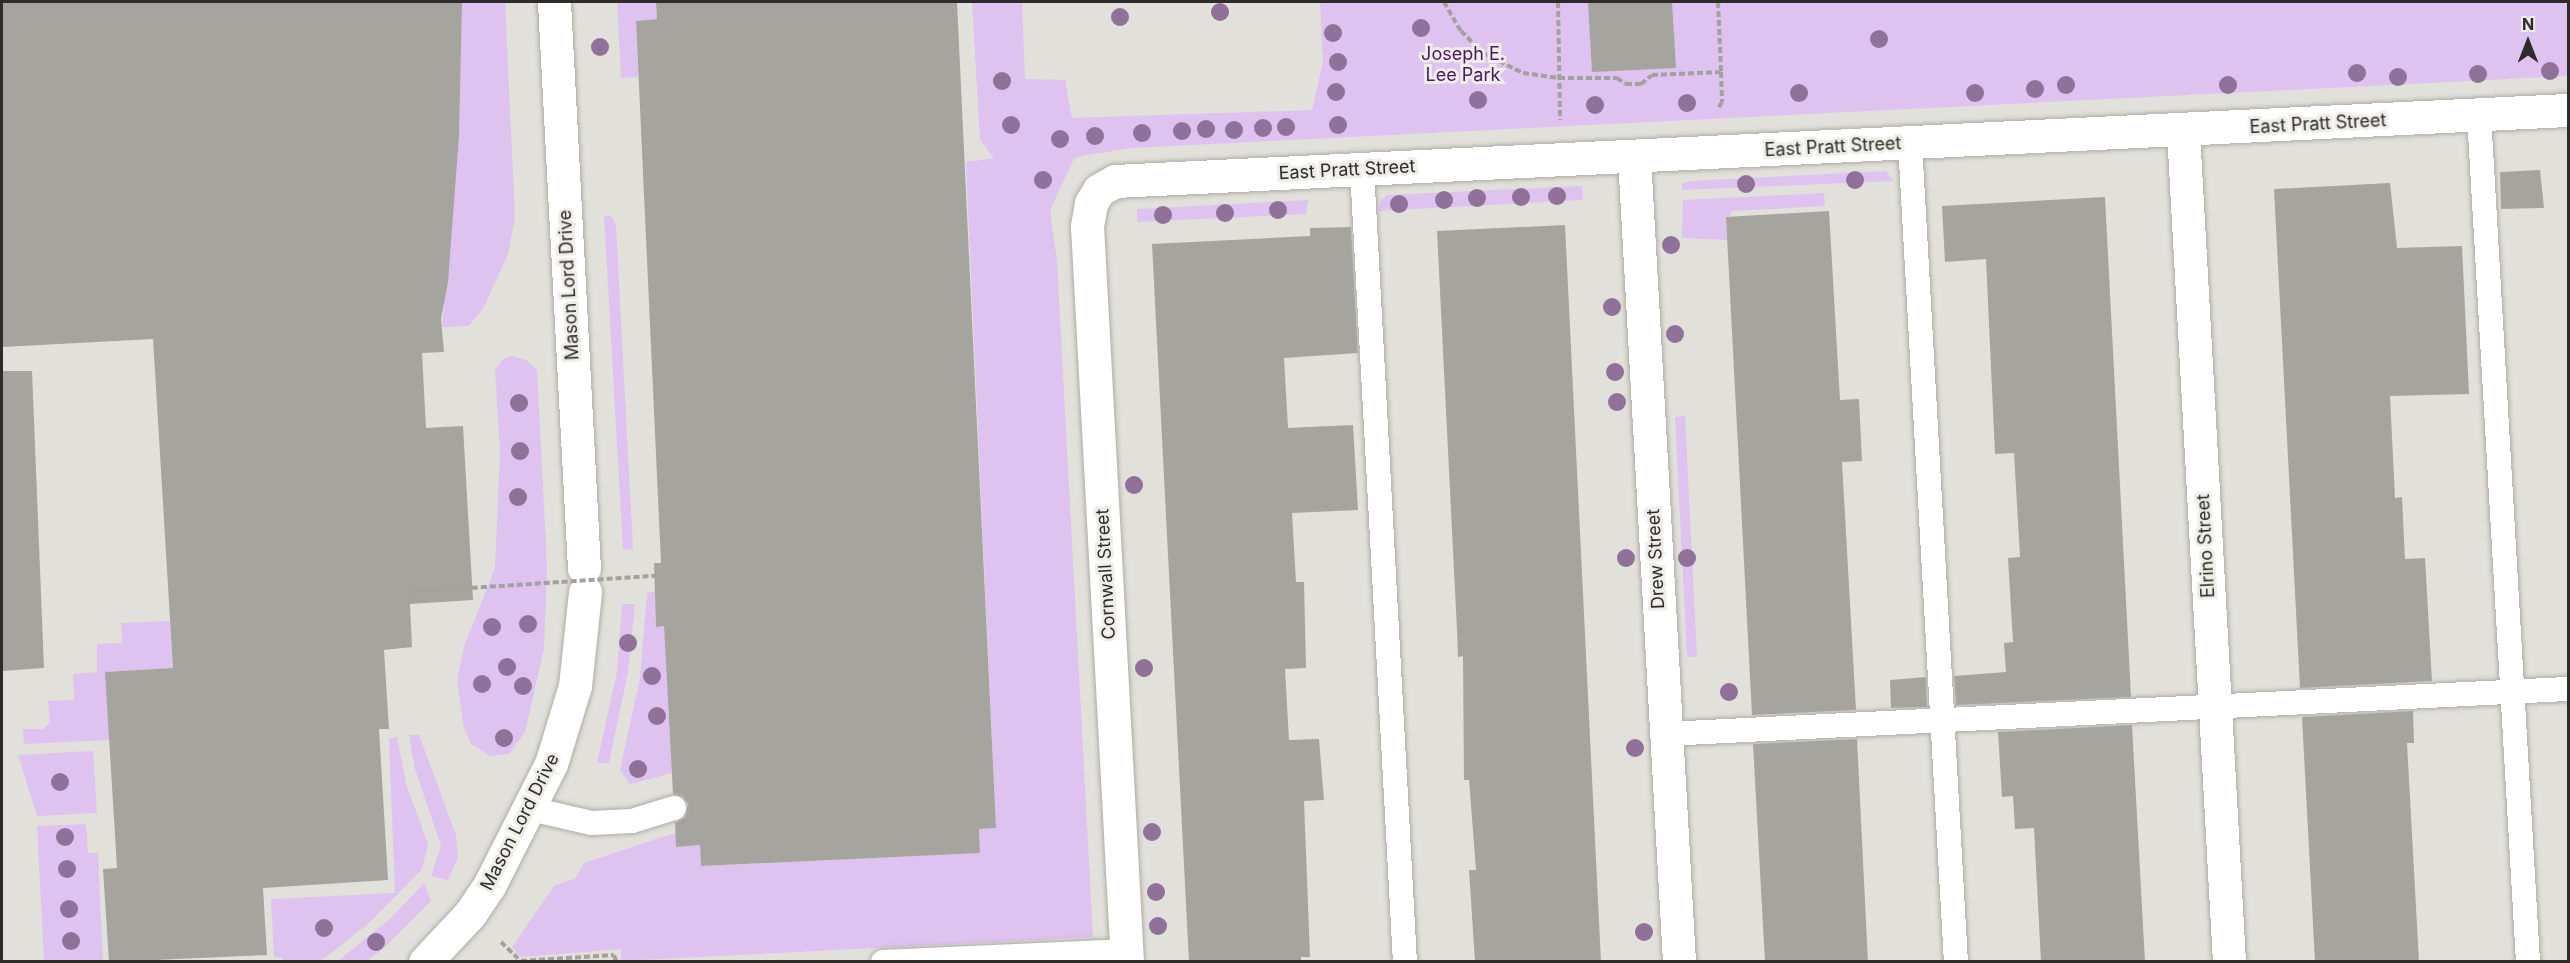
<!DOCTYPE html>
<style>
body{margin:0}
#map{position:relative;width:2570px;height:963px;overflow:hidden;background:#e2e0da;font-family:Inter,sans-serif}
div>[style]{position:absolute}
.green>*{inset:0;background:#dec2ef}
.building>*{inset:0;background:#a6a49e}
.path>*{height:4px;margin-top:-2px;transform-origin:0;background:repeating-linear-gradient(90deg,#a3a19d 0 6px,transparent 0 9px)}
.roads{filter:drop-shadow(0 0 2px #aeaca6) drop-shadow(0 0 2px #aeaca6)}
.lane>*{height:24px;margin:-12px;padding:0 12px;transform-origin:12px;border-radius:12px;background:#fff}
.street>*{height:33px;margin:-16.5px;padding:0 16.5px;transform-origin:16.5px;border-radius:16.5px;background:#fff}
.path-bridge>*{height:4px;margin-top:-2px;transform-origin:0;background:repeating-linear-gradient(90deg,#a3a19d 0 6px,transparent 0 9px)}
.trees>*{width:18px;height:18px;margin:-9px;border-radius:50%;background:#8f7199}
span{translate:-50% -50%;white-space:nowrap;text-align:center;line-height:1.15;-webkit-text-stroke:6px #efede7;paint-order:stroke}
.park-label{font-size:18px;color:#4b1663}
.street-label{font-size:18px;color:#2d2c2a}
.frame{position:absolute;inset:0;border:3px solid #2d2c2a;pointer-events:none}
.north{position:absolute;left:2498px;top:12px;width:60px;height:60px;-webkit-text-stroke:4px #efede7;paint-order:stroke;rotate:0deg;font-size:16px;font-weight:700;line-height:24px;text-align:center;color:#2d2c2a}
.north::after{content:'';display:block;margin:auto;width:21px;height:27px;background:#2d2c2a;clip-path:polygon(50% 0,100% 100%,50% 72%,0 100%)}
</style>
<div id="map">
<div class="green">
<div style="clip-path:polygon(461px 2px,505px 2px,515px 217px,508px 254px,484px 307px,469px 326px,442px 327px,459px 136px)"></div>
<div style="clip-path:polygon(617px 2px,656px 2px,657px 19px,636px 21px,638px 77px,621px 78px)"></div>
<div style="clip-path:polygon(972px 2px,1022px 2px,1025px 79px,1065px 80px,1072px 118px,1312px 110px,1323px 62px,1320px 2px,2568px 2px,2568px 76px,1131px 148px,1081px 156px,1074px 159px,1064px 180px,1051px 208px,1051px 218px,1057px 261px,1093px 937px,621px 961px,621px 949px,521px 957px,512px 947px,555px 885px,575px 879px,584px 863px,675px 833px,676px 847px,700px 845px,701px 866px,980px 853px,979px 829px,996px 828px,966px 162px,994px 158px,980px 140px)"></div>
<div style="clip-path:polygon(1886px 171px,1894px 181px,1682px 190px,1682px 183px,1692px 181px)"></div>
<div style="clip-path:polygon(1582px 186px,1583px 200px,1378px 211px,1382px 199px,1388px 195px)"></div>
<div style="clip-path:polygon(1824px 193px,1825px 206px,1731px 211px,1731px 216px,1726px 217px,1727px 240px,1682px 238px,1683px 200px)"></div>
<div style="clip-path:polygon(1308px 200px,1306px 214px,1137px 222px,1137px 209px)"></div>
<div style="clip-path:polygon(604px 215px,612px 217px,616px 225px,633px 549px,623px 550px)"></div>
<div style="clip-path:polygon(512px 356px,526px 360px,537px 370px,547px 566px,544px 649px,525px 732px,509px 754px,490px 756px,471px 744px,464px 728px,457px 681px,464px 647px,495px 568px,500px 452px,495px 370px,503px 359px)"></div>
<div style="clip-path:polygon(1685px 416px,1697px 657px,1687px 657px,1675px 417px)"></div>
<div style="clip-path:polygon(655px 592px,656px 627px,664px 626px,672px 773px,630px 784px,620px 770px,640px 678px,647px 593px)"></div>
<div style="clip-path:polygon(622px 604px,635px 604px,628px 672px,609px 763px,597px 763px,617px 672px)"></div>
<div style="clip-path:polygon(170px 621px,173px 668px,106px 672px,110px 740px,24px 744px,23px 729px,43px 729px,50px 722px,48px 701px,74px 700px,73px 674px,97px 672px,97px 644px,122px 643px,121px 623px)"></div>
<div style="clip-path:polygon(409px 735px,419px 735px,456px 835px,458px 857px,448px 880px,431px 876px,441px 846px,415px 769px)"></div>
<div style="clip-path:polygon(397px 737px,406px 784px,428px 844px,422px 869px,369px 923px,321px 961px,283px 961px,283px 958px,274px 957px,271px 899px,395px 893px,389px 739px)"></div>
<div style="clip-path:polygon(93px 751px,97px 813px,37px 816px,18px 755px)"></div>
<div style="clip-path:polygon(86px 824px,88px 853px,98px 853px,103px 961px,44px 961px,37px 826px)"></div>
<div style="clip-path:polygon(424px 883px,431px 901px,384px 948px,367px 961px,338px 961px,391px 918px)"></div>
</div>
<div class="building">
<div style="clip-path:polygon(2px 2px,462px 2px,459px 136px,448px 282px,441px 319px,444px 352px,422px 353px,426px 428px,463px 426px,473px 600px,410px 604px,412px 647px,384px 650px,389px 729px,379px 729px,388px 880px,263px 888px,267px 955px,109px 962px,103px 869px,117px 868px,105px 672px,173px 668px,153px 339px,2px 347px)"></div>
<div style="clip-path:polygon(656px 2px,957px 2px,996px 828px,979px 829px,980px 853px,701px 866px,700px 845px,676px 847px,675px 823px,685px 817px,688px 804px,683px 797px,673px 794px,664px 626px,656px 627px,654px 563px,661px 563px,636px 21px,657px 19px)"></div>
<div style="clip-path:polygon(1588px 2px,1672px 2px,1676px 68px,1592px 72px)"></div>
<div style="clip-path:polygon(2540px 170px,2544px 208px,2501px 209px,2500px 172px)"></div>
<div style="clip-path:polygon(2390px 183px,2397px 248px,2462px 246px,2469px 394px,2390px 396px,2395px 498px,2402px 497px,2405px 559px,2425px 558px,2432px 681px,2300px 688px,2274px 189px)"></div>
<div style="clip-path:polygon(2105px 197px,2131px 697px,1956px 705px,1954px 676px,2006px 672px,2004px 643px,2013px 642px,2008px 558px,2020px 557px,2014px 453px,1995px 454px,1986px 259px,1945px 262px,1942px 206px)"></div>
<div style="clip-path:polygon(1829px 211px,1840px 400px,1859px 399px,1862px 461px,1842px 462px,1856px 710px,1752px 715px,1726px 217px)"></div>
<div style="clip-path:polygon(1565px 225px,1601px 962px,1475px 962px,1469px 870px,1476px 870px,1469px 780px,1464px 780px,1463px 656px,1458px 657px,1457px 630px,1437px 231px)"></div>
<div style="clip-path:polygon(1351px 227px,1358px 353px,1284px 358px,1288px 428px,1353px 425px,1358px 510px,1292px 513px,1296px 582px,1304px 582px,1306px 668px,1285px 669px,1289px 740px,1319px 739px,1324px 800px,1304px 801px,1310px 957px,1301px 957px,1301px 962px,1189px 962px,1152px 244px,1310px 236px,1310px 228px)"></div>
<div style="clip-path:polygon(2px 371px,32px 371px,44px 668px,2px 671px)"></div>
<div style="clip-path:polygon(1926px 677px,1927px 707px,1891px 708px,1890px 680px)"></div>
<div style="clip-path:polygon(2413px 711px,2414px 743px,2407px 743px,2419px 962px,2315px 962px,2302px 717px)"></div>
<div style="clip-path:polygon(2132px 725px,2145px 962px,2041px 962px,2034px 828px,2015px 829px,2013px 796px,2002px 797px,1998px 732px)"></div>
<div style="clip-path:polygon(1857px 739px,1868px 962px,1765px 962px,1753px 744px)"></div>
</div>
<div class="path">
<div style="left:1444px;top:2px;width:34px;rotate:60deg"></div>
<div style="left:1461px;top:31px;width:31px;rotate:45deg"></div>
<div style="left:1483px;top:53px;width:45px;rotate:26.6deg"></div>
<div style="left:1523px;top:73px;width:36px;rotate:8deg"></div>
<div style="left:1559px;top:78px;width:58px"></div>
<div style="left:1617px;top:78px;width:11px;rotate:34deg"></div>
<div style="left:1626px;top:84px;width:15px"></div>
<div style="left:1641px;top:84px;width:14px;rotate:-39deg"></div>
<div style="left:1652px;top:75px;width:69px;rotate:-2.5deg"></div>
<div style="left:1721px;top:72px;width:30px;rotate:88deg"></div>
<div style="left:1722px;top:102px;width:9px;rotate:122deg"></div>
<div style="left:1558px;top:2px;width:118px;rotate:89deg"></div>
<div style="left:1718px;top:2px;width:70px;rotate:87.5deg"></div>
<div style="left:501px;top:942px;width:28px;rotate:44deg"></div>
<div style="left:521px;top:961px;width:93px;rotate:-3.7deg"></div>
<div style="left:614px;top:955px;width:6px;rotate:72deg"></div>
</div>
<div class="roads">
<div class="lane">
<div style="left:2479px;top:115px;width:848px;rotate:86.69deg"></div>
<div style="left:1910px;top:143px;width:820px;rotate:86.79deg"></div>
<div style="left:1362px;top:169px;width:794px;rotate:86.9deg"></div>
<div style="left:1666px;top:734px;width:903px;rotate:-2.86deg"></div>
<div style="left:531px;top:809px;width:62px;rotate:13.1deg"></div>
<div style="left:591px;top:823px;width:41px;rotate:-2.8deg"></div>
<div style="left:632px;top:821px;width:44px;rotate:-17.2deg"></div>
<div style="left:883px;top:962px;width:244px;rotate:-2.6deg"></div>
</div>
<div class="street">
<div style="left:554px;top:2px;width:567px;rotate:86.97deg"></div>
<div style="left:2183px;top:131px;width:832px;rotate:86.83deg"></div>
<div style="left:1634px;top:157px;width:806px;rotate:86.8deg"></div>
<div style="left:425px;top:962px;width:66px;rotate:-46.8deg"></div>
<div style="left:470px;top:914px;width:34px;rotate:-56deg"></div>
<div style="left:489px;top:886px;width:137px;rotate:-63.1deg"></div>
<div style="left:551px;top:764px;width:82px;rotate:-72.9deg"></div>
<div style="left:575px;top:686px;width:95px;rotate:-83.9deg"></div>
<div style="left:1127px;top:962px;width:737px;rotate:-93.11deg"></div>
<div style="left:1087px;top:226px;width:23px;rotate:-80deg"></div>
<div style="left:1091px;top:203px;width:15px;rotate:-58deg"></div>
<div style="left:1099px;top:190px;width:18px;rotate:-29deg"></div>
<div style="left:1115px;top:181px;width:1455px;rotate:-2.8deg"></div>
</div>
</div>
<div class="path-bridge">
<div style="left:409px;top:592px;width:254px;rotate:-3.8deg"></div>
</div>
<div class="trees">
<div style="left:1220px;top:12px"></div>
<div style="left:1120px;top:17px"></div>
<div style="left:1421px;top:28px"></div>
<div style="left:1333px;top:33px"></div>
<div style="left:1879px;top:39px"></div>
<div style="left:600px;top:47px"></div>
<div style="left:1338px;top:62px"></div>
<div style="left:2550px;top:71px"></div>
<div style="left:2357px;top:73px"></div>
<div style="left:2478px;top:74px"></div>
<div style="left:2398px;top:77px"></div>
<div style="left:1002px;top:81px"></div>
<div style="left:2066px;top:85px"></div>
<div style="left:2228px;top:85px"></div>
<div style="left:2035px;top:89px"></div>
<div style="left:1336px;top:92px"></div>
<div style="left:1799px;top:93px"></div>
<div style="left:1975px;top:93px"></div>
<div style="left:1478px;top:100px"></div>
<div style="left:1687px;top:103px"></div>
<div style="left:1595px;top:105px"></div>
<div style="left:1011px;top:125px"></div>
<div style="left:1338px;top:125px"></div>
<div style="left:1286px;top:127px"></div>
<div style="left:1263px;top:128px"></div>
<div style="left:1206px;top:129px"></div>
<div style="left:1234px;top:130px"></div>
<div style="left:1182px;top:131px"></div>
<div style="left:1142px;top:133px"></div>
<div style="left:1095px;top:136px"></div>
<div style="left:1060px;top:139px"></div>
<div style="left:1043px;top:180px"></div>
<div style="left:1855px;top:180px"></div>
<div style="left:1746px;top:184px"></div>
<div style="left:1557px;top:196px"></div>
<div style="left:1521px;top:197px"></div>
<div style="left:1477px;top:198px"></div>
<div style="left:1444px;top:200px"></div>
<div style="left:1399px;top:204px"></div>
<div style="left:1278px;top:210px"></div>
<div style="left:1225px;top:213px"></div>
<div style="left:1163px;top:215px"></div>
<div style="left:1671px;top:245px"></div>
<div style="left:1612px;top:307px"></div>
<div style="left:1675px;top:334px"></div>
<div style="left:1615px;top:372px"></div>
<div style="left:1617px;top:402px"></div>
<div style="left:519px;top:403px"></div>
<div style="left:520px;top:451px"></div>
<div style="left:1134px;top:485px"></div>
<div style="left:518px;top:497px"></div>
<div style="left:1626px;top:558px"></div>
<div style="left:1687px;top:558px"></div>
<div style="left:528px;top:624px"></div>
<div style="left:492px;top:627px"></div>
<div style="left:628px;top:643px"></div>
<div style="left:507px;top:667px"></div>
<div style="left:1144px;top:668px"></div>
<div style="left:652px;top:676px"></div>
<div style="left:482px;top:684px"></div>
<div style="left:523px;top:686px"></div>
<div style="left:1729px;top:692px"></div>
<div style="left:657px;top:716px"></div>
<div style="left:504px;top:738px"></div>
<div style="left:1635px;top:748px"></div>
<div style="left:638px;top:769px"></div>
<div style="left:60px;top:782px"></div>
<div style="left:1152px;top:832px"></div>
<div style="left:65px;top:837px"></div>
<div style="left:67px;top:869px"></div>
<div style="left:1156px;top:892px"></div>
<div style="left:69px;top:909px"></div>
<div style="left:1158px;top:926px"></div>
<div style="left:324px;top:928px"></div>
<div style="left:1644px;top:932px"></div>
<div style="left:71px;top:941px"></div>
<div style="left:376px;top:942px"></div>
</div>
<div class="park-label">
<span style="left:1463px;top:65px">Joseph E.<br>Lee Park</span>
</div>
<div class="street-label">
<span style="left:2318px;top:124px;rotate:-3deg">East Pratt Street</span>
<span style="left:1833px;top:147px;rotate:-3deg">East Pratt Street</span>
<span style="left:1347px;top:170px;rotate:-3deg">East Pratt Street</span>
<span style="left:569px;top:285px;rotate:-93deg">Mason Lord Drive</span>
<span style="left:2206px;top:546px;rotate:-93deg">Elrino Street</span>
<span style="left:1656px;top:559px;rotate:-93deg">Drew Street</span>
<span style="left:1106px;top:574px;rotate:-93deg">Cornwall Street</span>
<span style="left:520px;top:822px;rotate:-63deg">Mason Lord Drive</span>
</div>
<div class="frame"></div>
<div class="north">N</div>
</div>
